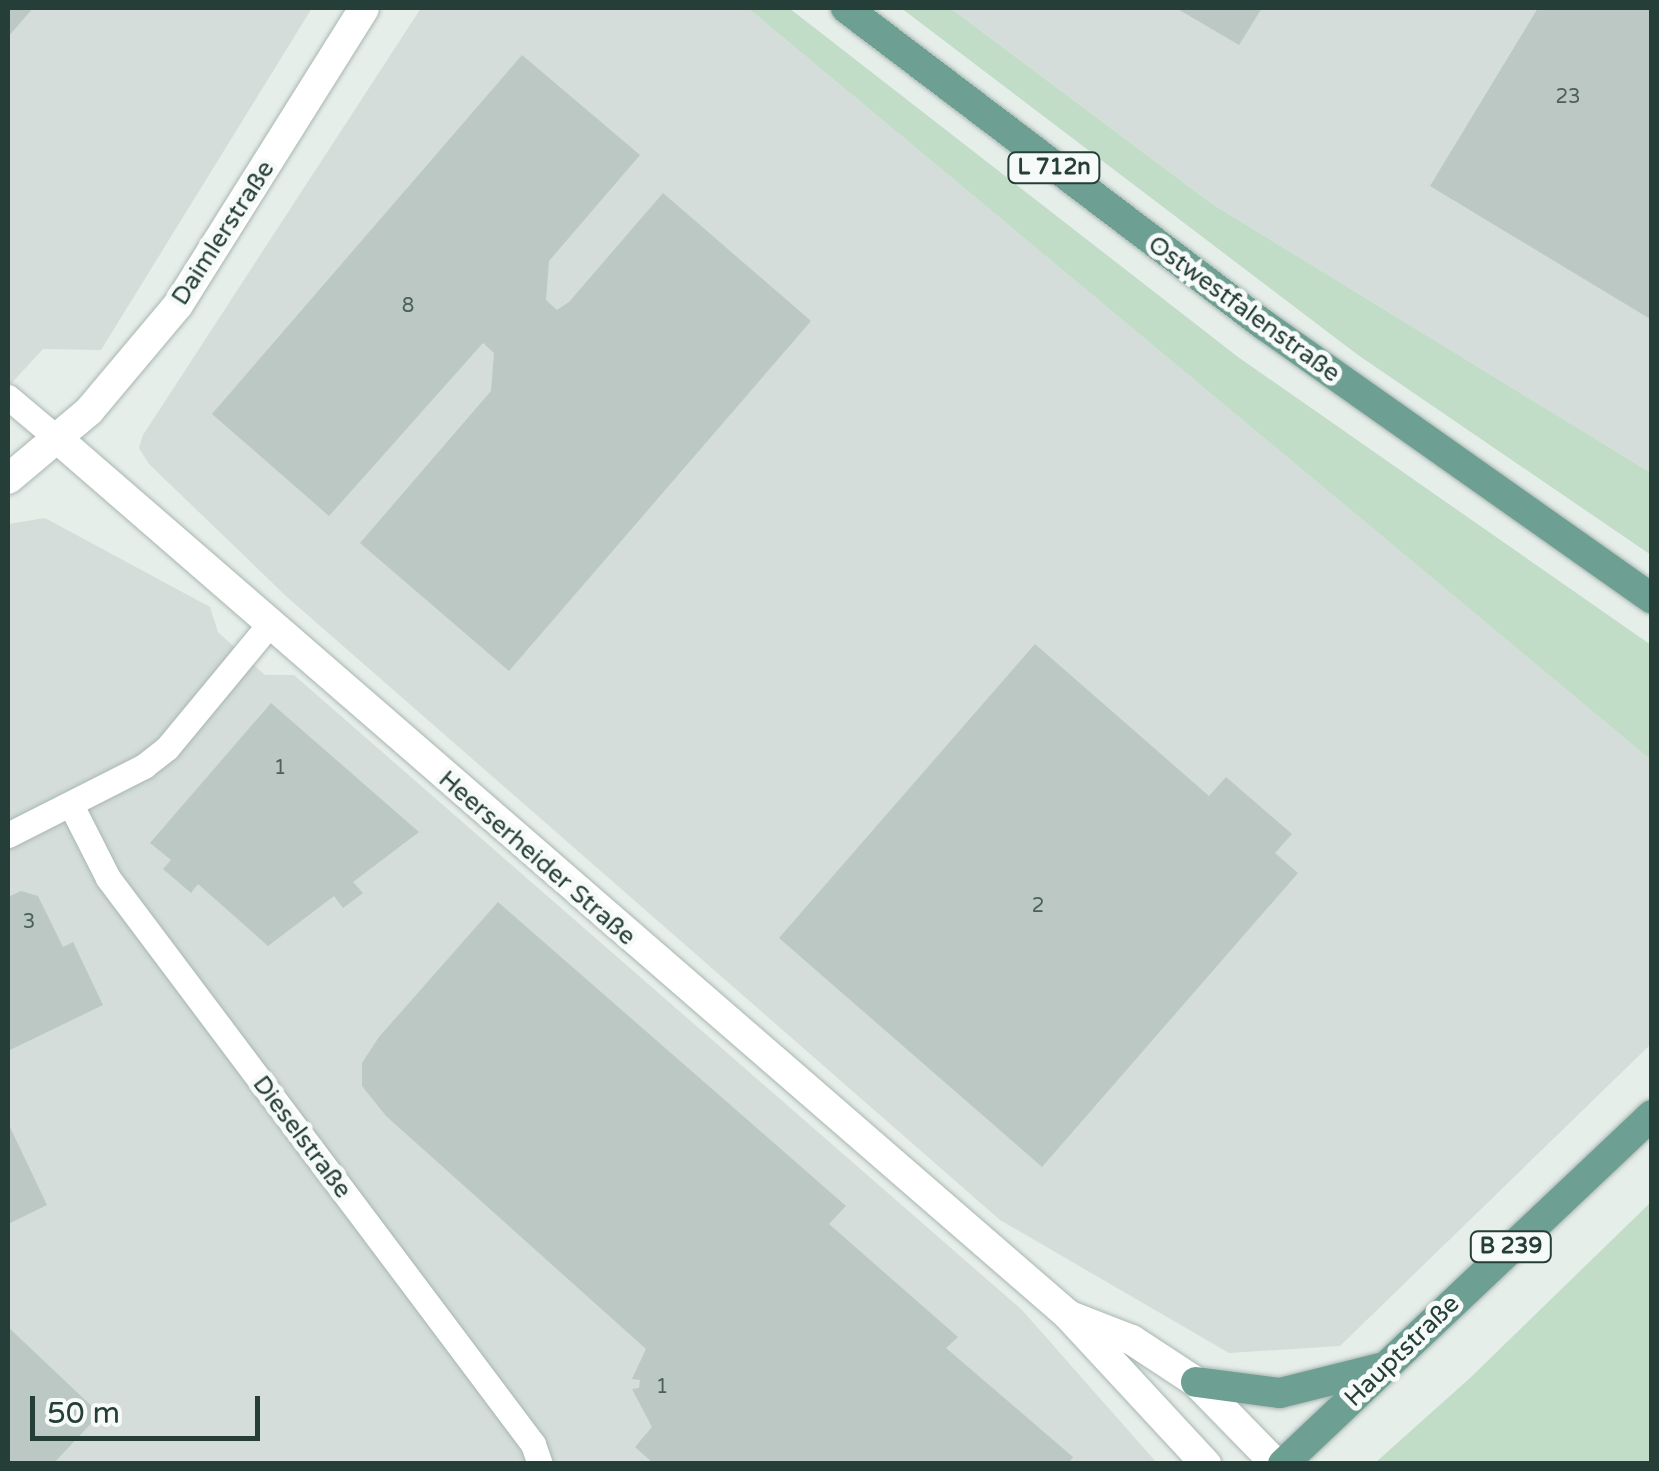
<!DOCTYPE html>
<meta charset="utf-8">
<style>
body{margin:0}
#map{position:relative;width:1659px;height:1471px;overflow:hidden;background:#e6eeea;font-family:"Varela Round",sans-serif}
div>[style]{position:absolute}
.built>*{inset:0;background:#d4ddd9}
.green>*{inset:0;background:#c1ddc8}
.building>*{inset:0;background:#bbc8c3}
.roads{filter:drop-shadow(0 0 2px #a9b6b1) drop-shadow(0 0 2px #a9b6b1)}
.minor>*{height:25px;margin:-12.5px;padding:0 12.5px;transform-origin:12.5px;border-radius:12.5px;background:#fff}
.tertiary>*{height:30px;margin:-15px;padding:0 15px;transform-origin:15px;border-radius:15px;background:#fff}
.primary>*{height:30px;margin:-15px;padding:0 15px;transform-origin:15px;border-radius:15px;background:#6e9f93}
span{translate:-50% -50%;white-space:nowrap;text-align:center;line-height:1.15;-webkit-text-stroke:10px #f6faf8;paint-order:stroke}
.number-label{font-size:20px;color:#4b605b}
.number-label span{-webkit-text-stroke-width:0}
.shield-label span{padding:2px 8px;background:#f6faf8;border:2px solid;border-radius:8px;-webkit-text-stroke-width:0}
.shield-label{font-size:22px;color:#263e38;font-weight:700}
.street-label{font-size:25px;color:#263e38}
.frame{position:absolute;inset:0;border:10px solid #263e38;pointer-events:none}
.scale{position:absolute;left:30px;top:1396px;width:230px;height:45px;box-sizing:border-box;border:5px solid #263e38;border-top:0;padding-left:12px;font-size:30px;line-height:35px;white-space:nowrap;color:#263e38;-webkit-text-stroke:8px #f6faf8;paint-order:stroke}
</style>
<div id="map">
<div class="built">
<div style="clip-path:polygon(8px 8px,312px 8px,101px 350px,43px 349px,8px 387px)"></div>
<div style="clip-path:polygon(421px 8px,748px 8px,1651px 760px,1651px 1044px,1340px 1346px,1229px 1353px,1000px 1220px,287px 597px,149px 464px,139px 448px,143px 435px)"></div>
<div style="clip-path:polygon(950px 8px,1651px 8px,1651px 473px,1212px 204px)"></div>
<div style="clip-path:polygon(45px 518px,210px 607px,218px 632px,265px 675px,294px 675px,1022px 1310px,1157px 1463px,8px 1464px,8px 524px)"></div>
</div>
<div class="green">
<div style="clip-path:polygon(748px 8px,789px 8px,1238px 357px,1651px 645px,1651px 760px)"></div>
<div style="clip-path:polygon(901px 8px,950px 8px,1212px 204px,1651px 473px,1651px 555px,1358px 355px)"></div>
<div style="clip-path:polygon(1651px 1202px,1651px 1463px,1375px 1463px,1471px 1377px)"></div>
</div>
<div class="building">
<div style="clip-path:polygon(8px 8px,33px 8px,8px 37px)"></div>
<div style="clip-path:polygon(1176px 8px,1262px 8px,1239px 45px)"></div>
<div style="clip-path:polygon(1538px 8px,1652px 8px,1652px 320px,1430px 186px)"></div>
<div style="clip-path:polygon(522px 55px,640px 155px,549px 261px,546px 300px,557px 310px,569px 302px,663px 193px,811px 321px,509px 671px,360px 543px,491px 391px,494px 353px,483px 343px,329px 516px,212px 414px)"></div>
<div style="clip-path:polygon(1035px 644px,1209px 796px,1226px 777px,1292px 834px,1275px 853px,1298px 873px,1042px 1167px,779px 938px)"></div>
<div style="clip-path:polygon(271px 703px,419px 832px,353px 882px,363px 893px,343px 908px,334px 896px,268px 946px,198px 884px,191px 893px,163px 869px,171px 860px,150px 843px)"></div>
<div style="clip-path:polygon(21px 891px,38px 896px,63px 947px,73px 942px,103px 1005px,8px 1051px,8px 897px)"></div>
<div style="clip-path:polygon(498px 902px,846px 1206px,829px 1224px,958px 1337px,946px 1348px,1073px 1457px,1068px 1464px,654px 1464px,635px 1447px,652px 1427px,632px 1389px,639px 1388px,640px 1380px,632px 1379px,646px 1349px,386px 1116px,362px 1086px,362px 1063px,379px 1037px)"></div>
<div style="clip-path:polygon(8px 1123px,47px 1205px,8px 1224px)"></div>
<div style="clip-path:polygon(8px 1327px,100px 1414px,53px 1464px,8px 1464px)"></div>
</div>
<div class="roads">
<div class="minor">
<div style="left:8px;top:397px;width:67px;rotate:40.1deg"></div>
<div style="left:71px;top:805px;width:82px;rotate:63.1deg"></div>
<div style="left:108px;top:878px;width:708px;rotate:53.1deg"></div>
<div style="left:533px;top:1444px;width:21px;rotate:71deg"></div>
<div style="left:8px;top:835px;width:153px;rotate:-26.9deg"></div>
<div style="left:144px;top:766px;width:29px;rotate:-38deg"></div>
<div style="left:167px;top:748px;width:157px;rotate:-50.4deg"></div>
</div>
<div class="tertiary">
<div style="left:59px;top:440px;width:1334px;rotate:40.93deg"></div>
<div style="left:1067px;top:1314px;width:205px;rotate:47.2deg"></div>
<div style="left:8px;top:479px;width:106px;rotate:-40deg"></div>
<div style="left:89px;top:411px;width:138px;rotate:-50deg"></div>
<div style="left:178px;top:305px;width:350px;rotate:-57.9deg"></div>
<div style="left:1070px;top:1316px;width:66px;rotate:21.2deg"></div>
<div style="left:1132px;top:1340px;width:77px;rotate:33.3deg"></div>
<div style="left:1196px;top:1382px;width:115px;rotate:45.7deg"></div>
</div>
<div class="primary">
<div style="left:846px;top:8px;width:525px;rotate:37.18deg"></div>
<div style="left:1264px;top:325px;width:475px;rotate:35.2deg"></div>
<div style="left:1196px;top:1382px;width:85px;rotate:7.5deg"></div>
<div style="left:1280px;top:1393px;width:103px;rotate:-14deg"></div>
<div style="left:1283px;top:1464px;width:508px;rotate:-43.4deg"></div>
</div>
</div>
<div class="number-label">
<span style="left:1568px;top:97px">23</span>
<span style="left:408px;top:306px">8</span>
<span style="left:280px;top:768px">1</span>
<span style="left:1038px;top:906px">2</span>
<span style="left:29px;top:922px">3</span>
<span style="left:662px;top:1387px">1</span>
</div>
<div class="shield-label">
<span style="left:1054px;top:168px">L 712n</span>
<span style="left:1511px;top:1247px">B 239</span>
</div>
<div class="street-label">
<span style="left:223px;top:233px;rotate:-57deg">Daimlerstraße</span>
<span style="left:1244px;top:309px;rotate:36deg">Ostwestfalenstraße</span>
<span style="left:537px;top:858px;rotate:41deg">Heerserheider Straße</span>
<span style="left:302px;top:1137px;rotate:53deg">Dieselstraße</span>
<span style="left:1402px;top:1351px;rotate:-44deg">Hauptstraße</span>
</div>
<div class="frame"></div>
<div class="scale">50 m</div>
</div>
